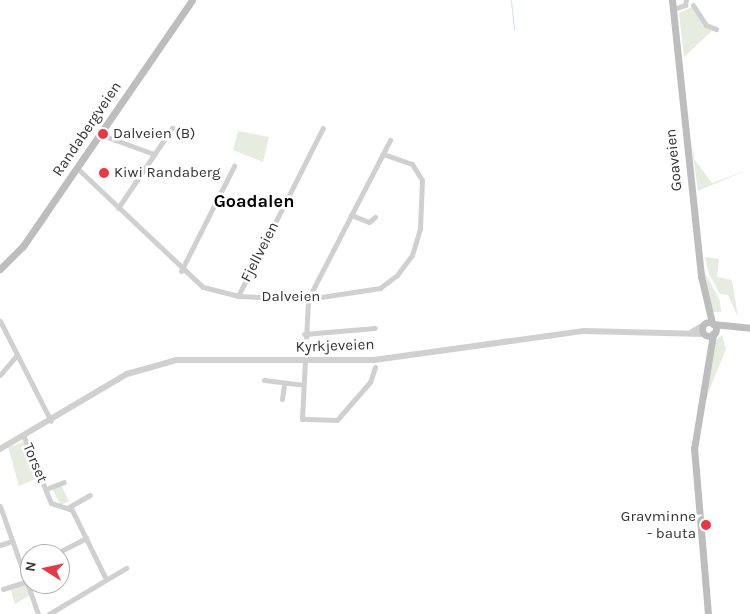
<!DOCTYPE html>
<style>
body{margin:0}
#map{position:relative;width:750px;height:614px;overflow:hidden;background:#fff;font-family:Karla,sans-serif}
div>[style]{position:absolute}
.green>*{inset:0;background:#e6ecdf}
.stream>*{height:1px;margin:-0.5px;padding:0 0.5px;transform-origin:0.5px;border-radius:0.5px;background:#cfe2ee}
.minor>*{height:5px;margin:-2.5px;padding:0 2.5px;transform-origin:2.5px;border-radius:2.5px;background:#d0d0d0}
.tertiary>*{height:6px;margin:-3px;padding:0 3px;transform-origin:3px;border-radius:3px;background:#d0d0d0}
.secondary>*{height:7px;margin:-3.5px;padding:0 3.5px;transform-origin:3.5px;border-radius:3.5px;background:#bdbdbd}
.secondary>.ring{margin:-3.5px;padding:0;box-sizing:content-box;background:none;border:7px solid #bdbdbd;border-radius:50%}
.dots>*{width:14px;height:14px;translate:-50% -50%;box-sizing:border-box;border:2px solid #fff;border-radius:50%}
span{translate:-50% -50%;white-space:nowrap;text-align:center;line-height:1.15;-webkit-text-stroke:5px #fff;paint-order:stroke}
.street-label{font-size:15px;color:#333}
.poi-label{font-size:15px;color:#333}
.left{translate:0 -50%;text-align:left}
.right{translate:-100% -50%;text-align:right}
.quarter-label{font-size:18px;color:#000;font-weight:700}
.north{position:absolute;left:20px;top:544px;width:50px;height:50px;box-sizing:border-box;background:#fff;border:1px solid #adadad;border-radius:50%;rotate:280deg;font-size:14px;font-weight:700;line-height:20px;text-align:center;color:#333}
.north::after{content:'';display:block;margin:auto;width:18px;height:22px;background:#e63946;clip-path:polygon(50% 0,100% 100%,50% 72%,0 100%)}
</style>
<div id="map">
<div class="green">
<div style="clip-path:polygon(692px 7px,714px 29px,684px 57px,679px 13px)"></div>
<div style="clip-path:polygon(238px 131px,269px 137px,263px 162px,233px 150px)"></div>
<div style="clip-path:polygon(691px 140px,695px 160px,712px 183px,750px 169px,698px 191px)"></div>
<div style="clip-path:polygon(63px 193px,47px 220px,24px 252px,23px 251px)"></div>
<div style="clip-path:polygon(705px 257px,719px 259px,717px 277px,732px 280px,738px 317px,728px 295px,720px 294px,709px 274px)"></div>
<div style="clip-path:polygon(702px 267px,720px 301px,721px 312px,713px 312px,709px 304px)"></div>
<div style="clip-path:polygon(722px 335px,726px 349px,703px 406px,714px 342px)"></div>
<div style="clip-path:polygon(24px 442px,38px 478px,19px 486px,8px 447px)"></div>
<div style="clip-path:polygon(61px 485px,69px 501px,61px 505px,52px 489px)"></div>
<div style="clip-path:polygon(25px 583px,30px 595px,15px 604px,10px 587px)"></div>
</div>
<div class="stream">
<div style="left:511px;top:0;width:30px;rotate:84deg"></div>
</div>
<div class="minor">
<div style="left:693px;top:5px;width:24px;rotate:57deg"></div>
<div style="left:706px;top:25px;width:11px;rotate:22deg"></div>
<div style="left:673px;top:9px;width:13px;rotate:-18deg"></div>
<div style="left:685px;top:5px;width:5px;rotate:-79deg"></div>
<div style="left:107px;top:137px;width:50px;rotate:19.9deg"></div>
<div style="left:77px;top:168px;width:173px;rotate:43.4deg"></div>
<div style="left:203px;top:287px;width:36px;rotate:14deg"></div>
<div style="left:238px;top:296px;width:70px;rotate:2.5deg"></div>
<div style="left:308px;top:299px;width:73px;rotate:-8.7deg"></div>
<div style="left:380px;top:288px;width:21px;rotate:-37deg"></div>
<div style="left:397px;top:275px;width:25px;rotate:-53deg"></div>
<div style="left:412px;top:255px;width:28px;rotate:-73deg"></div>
<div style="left:420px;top:228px;width:48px;rotate:-87.6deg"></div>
<div style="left:422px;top:180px;width:19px;rotate:-122deg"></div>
<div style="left:412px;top:164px;width:31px;rotate:-161deg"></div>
<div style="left:118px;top:208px;width:97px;rotate:-56deg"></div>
<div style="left:351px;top:215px;width:19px;rotate:21deg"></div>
<div style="left:369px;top:222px;width:8px;rotate:-40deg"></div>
<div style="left:181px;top:271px;width:118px;rotate:-63.2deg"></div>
<div style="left:238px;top:296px;width:188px;rotate:-63.2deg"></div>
<div style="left:0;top:321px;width:112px;rotate:63deg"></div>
<div style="left:304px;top:334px;width:71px;rotate:-4.8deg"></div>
<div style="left:375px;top:367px;width:16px;rotate:108deg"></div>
<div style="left:370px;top:382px;width:50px;rotate:131deg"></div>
<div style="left:337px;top:420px;width:35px;rotate:-178deg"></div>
<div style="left:302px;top:419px;width:120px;rotate:-87.1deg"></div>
<div style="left:308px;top:299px;width:179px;rotate:-62.7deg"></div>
<div style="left:0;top:375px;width:26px;rotate:-50deg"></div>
<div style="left:264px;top:380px;width:38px;rotate:7deg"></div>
<div style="left:282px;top:399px;width:15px;rotate:-82deg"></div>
<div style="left:24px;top:437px;width:71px;rotate:67.8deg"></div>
<div style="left:51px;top:503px;width:22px;rotate:18deg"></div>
<div style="left:72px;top:510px;width:77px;rotate:63.8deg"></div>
<div style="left:46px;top:489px;width:19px;rotate:-21deg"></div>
<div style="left:0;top:506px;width:114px;rotate:70.6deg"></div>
<div style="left:69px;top:507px;width:24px;rotate:-30deg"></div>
<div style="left:0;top:545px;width:13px;rotate:-18deg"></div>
<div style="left:57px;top:553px;width:33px;rotate:-27deg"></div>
<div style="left:3px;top:589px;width:25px;rotate:-18deg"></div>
<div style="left:49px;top:614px;width:90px;rotate:-30.9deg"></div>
</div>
<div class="tertiary">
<div style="left:692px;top:332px;width:12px;rotate:-31deg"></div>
<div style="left:0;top:449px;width:147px;rotate:-30.6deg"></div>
<div style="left:127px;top:374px;width:51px;rotate:-15.9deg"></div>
<div style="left:176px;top:360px;width:198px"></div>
<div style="left:374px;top:360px;width:212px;rotate:-7.9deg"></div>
<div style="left:584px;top:331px;width:120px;rotate:1.4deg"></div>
</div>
<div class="secondary">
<div style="left:672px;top:0;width:278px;rotate:84deg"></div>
<div style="left:701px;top:276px;width:48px;rotate:76.8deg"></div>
<div style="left:0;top:269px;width:33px;rotate:-45deg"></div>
<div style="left:23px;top:246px;width:298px;rotate:-55.5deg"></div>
<div class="ring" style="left:702px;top:322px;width:7px;height:7px"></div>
<div style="left:713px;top:324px;width:37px;rotate:6deg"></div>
<div style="left:708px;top:614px;width:166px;rotate:-94.8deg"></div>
<div style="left:694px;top:449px;width:117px;rotate:-80.6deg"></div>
</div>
<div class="dots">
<div style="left:103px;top:134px;background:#e63946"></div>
<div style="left:104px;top:173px;background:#e63946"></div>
<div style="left:706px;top:525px;background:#e63946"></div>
</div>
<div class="street-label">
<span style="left:87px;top:129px;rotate:-56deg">Randabergveien</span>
<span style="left:674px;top:160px;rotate:-96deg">Goaveien</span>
<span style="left:260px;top:252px;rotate:-63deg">Fjellveien</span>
<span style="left:291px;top:297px">Dalveien</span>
<span style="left:335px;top:346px;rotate:-2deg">Kyrkjeveien</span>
<span style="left:35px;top:463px;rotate:67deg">Torset</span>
</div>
<div class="poi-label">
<span class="left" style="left:113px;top:134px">Dalveien (B)</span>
<span class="left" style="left:114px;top:173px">Kiwi Randaberg</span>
<span class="right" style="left:696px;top:525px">Gravminne<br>- bauta</span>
</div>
<div class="quarter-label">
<span style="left:254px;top:201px">Goadalen</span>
</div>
<div class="north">N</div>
</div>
